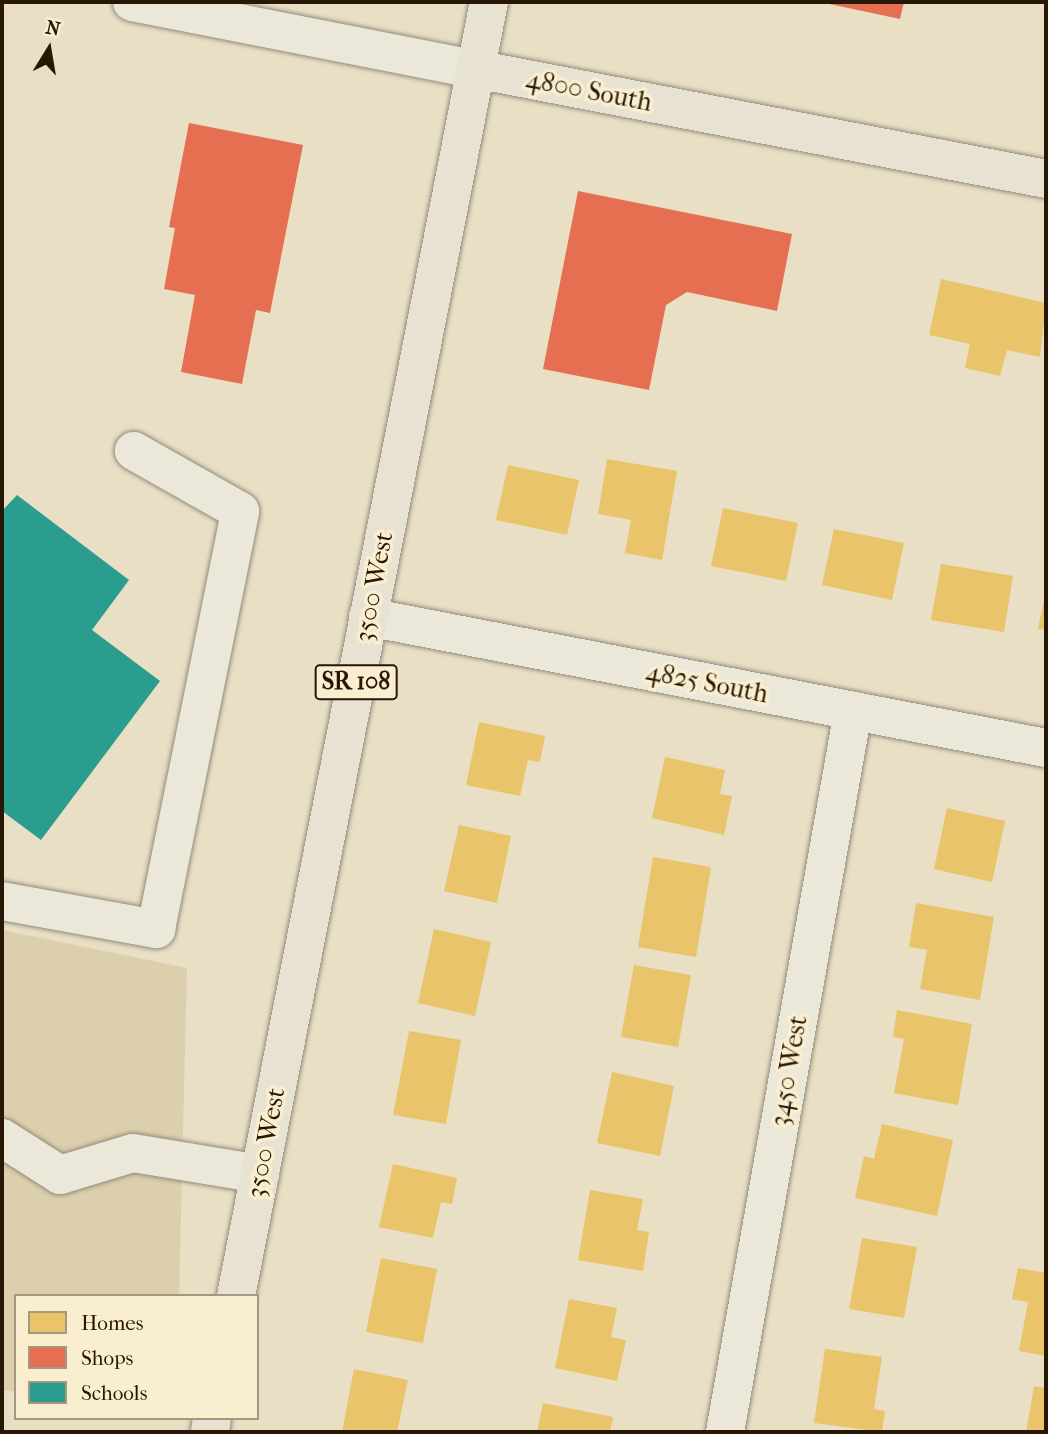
<!DOCTYPE html>
<style>
body{margin:0}
#map{position:relative;width:1048px;height:1434px;overflow:hidden;background:#e8dfc5;font-family:"IM FELL French Canon",serif}
div>[style]{position:absolute}
.green>*{inset:0;background:#dccfad}
.homes>*{inset:0;background:#e9c46a}
.shops>*{inset:0;background:#e76f51}
.schools>*{inset:0;background:#2a9d8f}
.roads{filter:drop-shadow(0 0 2px #938b7b) drop-shadow(0 0 2px #938b7b)}
.minor>*{height:38px;margin:-19px;padding:0 19px;transform-origin:19px;border-radius:19px;background:#ebe7d9}
.major>*{height:38px;margin:-19px;padding:0 19px;transform-origin:19px;border-radius:19px;background:#e8e2d3}
span{translate:-50% -50%;white-space:nowrap;text-align:center;line-height:1.15;-webkit-text-stroke:7px #f9eed0;paint-order:stroke}
.shield-label span{padding:2px 5px;background:#f9eed0;border:2px solid;border-radius:5px;-webkit-text-stroke-width:0}
.shield-label{font-size:24px;color:#271704;font-weight:700}
.street-label{font-size:26px;color:#271704}
.frame{position:absolute;inset:0;border:4px solid #271704;pointer-events:none}
.legend{position:absolute;left:14px;top:1294px;width:245px;height:126px;box-sizing:border-box;background:#f9eed0;border:2px solid #a5987e;margin:0;padding:9px 12px;list-style:none;font-size:21px;color:#271704}
.legend li{display:flex;align-items:center;gap:14px;height:35px}
.legend b{width:35px;border:2px solid #a5987e}
.north{position:absolute;left:14px;top:14px;width:70px;height:70px;-webkit-text-stroke:5px #f9eed0;paint-order:stroke;rotate:11deg;font-size:19px;font-weight:700;line-height:28px;text-align:center;color:#271704}
.north::after{content:'';display:block;margin:auto;width:24px;height:32px;background:#271704;clip-path:polygon(50% 0,100% 100%,50% 72%,0 100%)}
</style>
<div id="map">
<div class="green">
<div style="clip-path:polygon(2px 930px,187px 968px,179px 1296px,16px 1296px,16px 1392px,2px 1390px)"></div>
</div>
<div class="homes">
<div style="clip-path:polygon(941px 279px,1046px 303px,1040px 357px,1007px 350px,1000px 376px,965px 368px,970px 344px,929px 335px)"></div>
<div style="clip-path:polygon(607px 459px,677px 471px,662px 560px,625px 553px,631px 520px,598px 514px)"></div>
<div style="clip-path:polygon(508px 465px,579px 480px,567px 535px,496px 520px)"></div>
<div style="clip-path:polygon(723px 508px,798px 523px,786px 581px,711px 566px)"></div>
<div style="clip-path:polygon(834px 529px,904px 543px,892px 600px,822px 585px)"></div>
<div style="clip-path:polygon(941px 564px,1013px 576px,1004px 632px,931px 620px)"></div>
<div style="clip-path:polygon(1045px 595px,1046px 595px,1046px 630px,1038px 629px)"></div>
<div style="clip-path:polygon(479px 722px,545px 736px,540px 762px,528px 760px,520px 796px,466px 785px)"></div>
<div style="clip-path:polygon(665px 757px,725px 770px,720px 794px,732px 796px,724px 835px,652px 818px)"></div>
<div style="clip-path:polygon(947px 808px,1005px 821px,992px 882px,934px 869px)"></div>
<div style="clip-path:polygon(459px 825px,511px 836px,497px 903px,444px 891px)"></div>
<div style="clip-path:polygon(653px 857px,711px 867px,696px 957px,638px 947px)"></div>
<div style="clip-path:polygon(916px 903px,994px 917px,980px 1000px,920px 989px,927px 950px,909px 947px)"></div>
<div style="clip-path:polygon(434px 929px,491px 942px,475px 1016px,418px 1003px)"></div>
<div style="clip-path:polygon(634px 965px,691px 975px,678px 1047px,621px 1037px)"></div>
<div style="clip-path:polygon(897px 1010px,972px 1024px,958px 1105px,894px 1093px,904px 1039px,893px 1037px)"></div>
<div style="clip-path:polygon(409px 1031px,461px 1040px,446px 1124px,393px 1115px)"></div>
<div style="clip-path:polygon(612px 1072px,674px 1086px,660px 1156px,597px 1143px)"></div>
<div style="clip-path:polygon(882px 1124px,953px 1140px,937px 1216px,855px 1198px,864px 1156px,874px 1159px)"></div>
<div style="clip-path:polygon(393px 1164px,457px 1178px,452px 1204px,441px 1202px,433px 1238px,379px 1227px)"></div>
<div style="clip-path:polygon(590px 1190px,643px 1199px,637px 1230px,649px 1232px,643px 1271px,578px 1260px)"></div>
<div style="clip-path:polygon(862px 1238px,917px 1247px,904px 1318px,849px 1309px)"></div>
<div style="clip-path:polygon(381px 1258px,437px 1269px,423px 1343px,366px 1332px)"></div>
<div style="clip-path:polygon(1018px 1268px,1046px 1273px,1046px 1356px,1019px 1351px,1028px 1302px,1012px 1299px)"></div>
<div style="clip-path:polygon(569px 1299px,617px 1308px,611px 1337px,626px 1340px,617px 1381px,555px 1368px)"></div>
<div style="clip-path:polygon(825px 1349px,882px 1357px,874px 1409px,885px 1411px,882px 1432px,814px 1423px)"></div>
<div style="clip-path:polygon(354px 1369px,408px 1380px,397px 1432px,342px 1432px)"></div>
<div style="clip-path:polygon(1034px 1386px,1046px 1388px,1046px 1432px,1026px 1432px)"></div>
<div style="clip-path:polygon(543px 1403px,613px 1417px,610px 1432px,537px 1432px)"></div>
</div>
<div class="shops">
<div style="clip-path:polygon(820px 2px,904px 2px,900px 19px)"></div>
<div style="clip-path:polygon(189px 123px,303px 145px,270px 313px,256px 310px,242px 384px,181px 372px,195px 295px,164px 289px,175px 228px,169px 227px)"></div>
<div style="clip-path:polygon(578px 191px,792px 234px,777px 311px,687px 292px,666px 305px,649px 390px,543px 369px)"></div>
</div>
<div class="schools">
<div style="clip-path:polygon(17px 495px,129px 580px,92px 630px,160px 681px,41px 840px,2px 811px,2px 511px)"></div>
</div>
<div class="roads">
<div class="minor">
<div style="left:132px;top:2px;width:349px;rotate:11.1deg"></div>
<div style="left:368px;top:617px;width:691px;rotate:10.94deg"></div>
<div style="left:2px;top:901px;width:157px;rotate:10.3deg"></div>
<div style="left:156px;top:929px;width:426px;rotate:-78.6deg"></div>
<div style="left:240px;top:511px;width:122px;rotate:-150.5deg"></div>
<div style="left:2px;top:1138px;width:69px;rotate:32.5deg"></div>
<div style="left:60px;top:1175px;width:76px;rotate:-16.8deg"></div>
<div style="left:133px;top:1153px;width:129px;rotate:9.4deg"></div>
<div style="left:725px;top:1432px;width:732px;rotate:-79.93deg"></div>
</div>
<div class="major">
<div style="left:475px;top:69px;width:581px;rotate:10.9deg"></div>
<div style="left:236px;top:1296px;width:1319px;rotate:-78.94deg"></div>
<div style="left:210px;top:1432px;width:14px;rotate:-82deg"></div>
</div>
</div>
<div class="shield-label">
<span style="left:356px;top:682px">SR 108</span>
</div>
<div class="street-label">
<span style="left:589px;top:91px;rotate:11deg">4800 South</span>
<span style="left:374px;top:587px;rotate:-79deg">3500 West</span>
<span style="left:707px;top:683px;rotate:11deg">4825 South</span>
<span style="left:789px;top:1071px;rotate:-80deg">3450 West</span>
<span style="left:266px;top:1143px;rotate:-79deg">3500 West</span>
</div>
<div class="frame"></div>
<ul class="legend">
<li><b style="height:19px;background:#e9c46a"></b>Homes</li>
<li><b style="height:19px;background:#e76f51"></b>Shops</li>
<li><b style="height:19px;background:#2a9d8f"></b>Schools</li>
</ul>
<div class="north">N</div>
</div>
